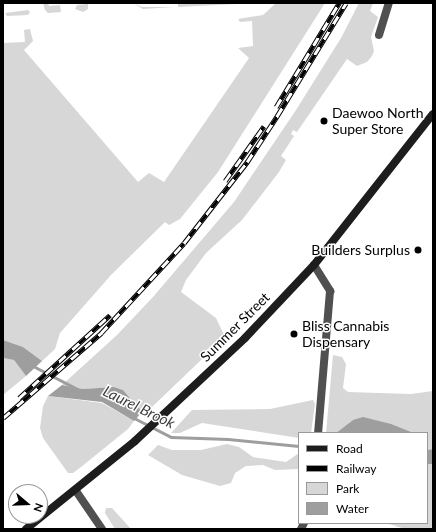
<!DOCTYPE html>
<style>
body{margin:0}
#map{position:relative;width:436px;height:532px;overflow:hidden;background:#fff;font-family:Lato,sans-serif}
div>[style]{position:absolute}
.green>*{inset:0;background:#d7d7d7}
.water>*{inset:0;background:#9e9e9e}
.stream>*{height:3px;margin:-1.5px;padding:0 1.5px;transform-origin:1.5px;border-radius:1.5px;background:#9e9e9e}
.minor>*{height:8px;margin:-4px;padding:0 4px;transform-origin:4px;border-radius:4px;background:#505050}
.secondary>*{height:8px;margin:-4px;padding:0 4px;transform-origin:4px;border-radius:4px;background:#1d1d1d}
.rail>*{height:4.5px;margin-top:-2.25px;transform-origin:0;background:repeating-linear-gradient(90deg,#fff 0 9px,#000 0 18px);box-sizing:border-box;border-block:1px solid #000}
.dots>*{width:11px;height:11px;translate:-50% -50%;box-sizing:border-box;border:2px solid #fff;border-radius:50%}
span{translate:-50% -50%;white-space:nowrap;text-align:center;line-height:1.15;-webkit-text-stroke:3px #fff;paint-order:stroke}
.poi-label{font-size:14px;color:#000}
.left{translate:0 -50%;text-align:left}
.right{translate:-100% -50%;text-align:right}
.street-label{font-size:14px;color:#000}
.water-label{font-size:15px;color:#3f3f3f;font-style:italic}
.frame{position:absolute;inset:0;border:4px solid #000;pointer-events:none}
.legend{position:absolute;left:298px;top:432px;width:130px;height:92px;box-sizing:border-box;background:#fff;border:1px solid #999;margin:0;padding:5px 7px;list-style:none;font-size:12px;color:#000}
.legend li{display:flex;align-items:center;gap:8px;height:20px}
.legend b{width:20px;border:1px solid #999}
.north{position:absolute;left:8px;top:484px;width:40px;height:40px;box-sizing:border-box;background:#fff;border:1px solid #999;border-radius:50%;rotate:109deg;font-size:11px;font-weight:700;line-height:16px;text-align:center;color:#000}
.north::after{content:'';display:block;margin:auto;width:14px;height:18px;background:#000;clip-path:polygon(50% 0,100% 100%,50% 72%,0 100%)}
</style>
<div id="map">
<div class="green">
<div style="clip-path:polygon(43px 3px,48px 3px,49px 6px,60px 5px,61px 12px,48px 13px,45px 10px)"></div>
<div style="clip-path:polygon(133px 3px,142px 7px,174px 7px,143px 9px)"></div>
<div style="clip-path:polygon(178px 3px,256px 3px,178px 7px)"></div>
<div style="clip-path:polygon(276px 3px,325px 3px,218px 172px,180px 219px,169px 225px,165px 222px,111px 275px,60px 333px,55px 349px,42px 361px,23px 347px,3px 340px,3px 43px,25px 42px,24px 30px,30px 29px,33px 41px,24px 50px,138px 182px,149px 173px,164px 182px,249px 58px,238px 48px,253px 46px,252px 21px,240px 22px,238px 19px,263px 15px)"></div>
<div style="clip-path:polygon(359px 3px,373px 3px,370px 11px,378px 17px,371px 37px,374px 51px,372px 56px,367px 62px,357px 66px,347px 59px,297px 132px,293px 130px,291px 134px,294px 136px,281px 156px,286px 160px,279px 172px,242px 220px,206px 253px,186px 280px,181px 292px,216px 318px,225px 337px,152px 407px,142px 412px,123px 390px,114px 387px,83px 389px,62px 385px,117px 335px,153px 297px,234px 202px,296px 110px,341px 38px)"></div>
<div style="clip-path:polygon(88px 4px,88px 9px,83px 12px,75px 9px,77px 5px)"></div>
<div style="clip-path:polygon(28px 10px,30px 12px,28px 15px,7px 16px,5px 13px)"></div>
<div style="clip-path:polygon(333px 355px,342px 357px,346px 364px,343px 388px,348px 392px,411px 394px,433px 391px,433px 449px,427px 450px,427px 433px,365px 433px,378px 431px,353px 420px,336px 433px,326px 433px)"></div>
<div style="clip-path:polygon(3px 358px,14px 360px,26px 376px,3px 395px)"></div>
<div style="clip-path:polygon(48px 396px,102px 403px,134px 421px,128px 429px,81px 467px,73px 473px,68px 473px,43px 438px,40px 428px,43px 406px)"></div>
<div style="clip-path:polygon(313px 400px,315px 404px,311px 433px,299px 433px,299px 438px,202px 423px,180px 433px,171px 433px,192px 410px,270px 409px)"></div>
<div style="clip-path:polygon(227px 444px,239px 447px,253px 457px,286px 462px,299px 453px,299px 469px,275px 470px,263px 465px,246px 466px,235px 473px,231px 483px,220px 486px,182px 475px,148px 455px,158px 445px,172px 450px,201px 450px)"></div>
<div style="clip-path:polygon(427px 464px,433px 464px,433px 529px,405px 529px,386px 523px,427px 523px)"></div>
<div style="clip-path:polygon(106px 508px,112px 508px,131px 529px,115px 529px,105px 513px)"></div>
</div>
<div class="water">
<div style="clip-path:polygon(3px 340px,23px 347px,42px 361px,26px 376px,14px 360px,3px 358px)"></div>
<div style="clip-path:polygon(62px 385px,83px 389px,114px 387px,123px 390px,142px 412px,134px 421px,102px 402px,48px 396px)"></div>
<div style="clip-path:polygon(363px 417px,391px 424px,411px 432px,336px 433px,353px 420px)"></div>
<div style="clip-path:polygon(433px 449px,433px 464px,427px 464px,427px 450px)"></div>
</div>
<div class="stream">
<div style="left:33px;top:366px;width:50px;rotate:27.6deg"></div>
<div style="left:132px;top:417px;width:44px;rotate:27.1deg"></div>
<div style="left:171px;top:437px;width:57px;rotate:2deg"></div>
<div style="left:228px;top:439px;width:71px;rotate:5.6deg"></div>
</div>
<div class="minor">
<div style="left:379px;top:35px;width:34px;rotate:-73deg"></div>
<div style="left:314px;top:265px;width:31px;rotate:58deg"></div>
<div style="left:330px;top:291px;width:143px;rotate:94.8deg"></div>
<div style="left:76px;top:491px;width:46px;rotate:55.6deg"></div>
<div style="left:301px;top:529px;width:7px;rotate:-63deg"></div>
</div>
<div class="secondary">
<div style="left:26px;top:529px;width:140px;rotate:-38.9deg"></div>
<div style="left:135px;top:441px;width:151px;rotate:-43.1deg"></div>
<div style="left:245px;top:338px;width:100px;rotate:-46.6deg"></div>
<div style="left:314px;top:265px;width:192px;rotate:-51.8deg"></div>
</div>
<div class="rail">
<div style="left:276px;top:107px;width:122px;rotate:-58.8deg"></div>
<div style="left:225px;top:181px;width:67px;rotate:-54.7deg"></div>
<div style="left:19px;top:398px;width:123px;rotate:-42.4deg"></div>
<div style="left:3px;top:418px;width:130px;rotate:-40.9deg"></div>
<div style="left:101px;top:333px;width:122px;rotate:-47.3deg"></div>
<div style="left:184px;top:243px;width:103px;rotate:-52.1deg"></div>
<div style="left:247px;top:162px;width:55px;rotate:-56.9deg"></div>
<div style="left:277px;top:116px;width:132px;rotate:-58.6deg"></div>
</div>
<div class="dots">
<div style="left:324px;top:121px;background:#000"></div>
<div style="left:418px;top:250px;background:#000"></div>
<div style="left:294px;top:334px;background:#000"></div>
</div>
<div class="poi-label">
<span class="left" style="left:332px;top:121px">Daewoo North<br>Super Store</span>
<span class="right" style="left:410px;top:250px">Builders Surplus</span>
<span class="left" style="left:302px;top:334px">Bliss Cannabis<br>Dispensary</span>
</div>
<div class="street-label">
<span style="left:235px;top:327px;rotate:-45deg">Summer Street</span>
</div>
<div class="water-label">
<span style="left:139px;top:407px;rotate:26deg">Laurel Brook</span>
</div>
<div class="frame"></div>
<ul class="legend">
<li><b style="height:5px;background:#1d1d1d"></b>Road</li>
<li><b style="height:5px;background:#000"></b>Railway</li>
<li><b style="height:11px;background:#d7d7d7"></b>Park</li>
<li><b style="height:11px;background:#9e9e9e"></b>Water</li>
</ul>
<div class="north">N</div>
</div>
